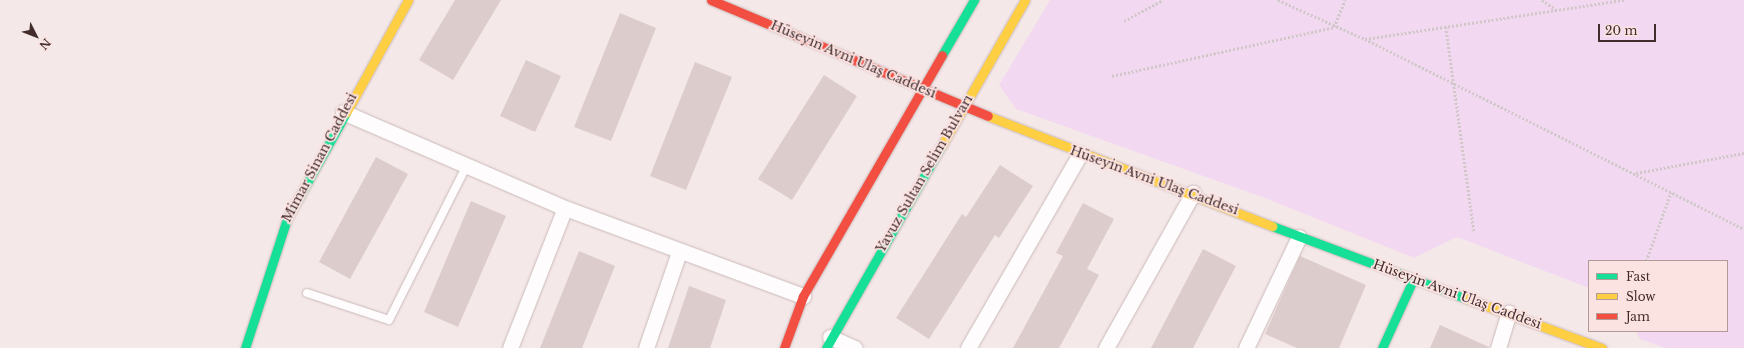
<!DOCTYPE html>
<meta charset="utf-8">
<style>
body{margin:0}
#map{position:relative;width:1744px;height:348px;overflow:hidden;background:#f5e8e8;font-family:"Libre Baskerville",serif}
div>[style]{position:absolute}
.green>*{inset:0;background:#f2d9f1}
.building>*{inset:0;background:#dcc}
.path>*{height:2.5px;margin-top:-1.25px;transform-origin:0;background:repeating-linear-gradient(90deg,#d0c8c8 0 2px,transparent 0 4px)}
.roads{filter:drop-shadow(0 0 1px #cababa) drop-shadow(0 0 1px #cababa)}
.lane>*{height:8px;margin:-4px;padding:0 4px;transform-origin:4px;border-radius:4px;background:#fefcfc}
.street>*{height:15px;margin:-7.5px;padding:0 7.5px;transform-origin:7.5px;border-radius:7.5px;background:#fefcfc}
.fast>*{height:9px;margin:-4.5px;padding:0 4.5px;transform-origin:4.5px;border-radius:4.5px;background:#16e098}
.slow>*{height:9px;margin:-4.5px;padding:0 4.5px;transform-origin:4.5px;border-radius:4.5px;background:#ffcf43}
.jam>*{height:9px;margin:-4.5px;padding:0 4.5px;transform-origin:4.5px;border-radius:4.5px;background:#f24e42}
span{translate:-50% -50%;white-space:nowrap;text-align:center;line-height:1.15;-webkit-text-stroke:3.5px #fbe3e2;paint-order:stroke}
.street-label{font-size:13px;color:#422c2c}
.legend{position:absolute;left:1588px;top:260px;width:140px;height:72px;box-sizing:border-box;background:#fbe3e2;border:1px solid #b19a99;margin:0;padding:5px 7px;list-style:none;font-size:12px;color:#422c2c}
.legend li{display:flex;align-items:center;gap:8px;height:20px}
.legend b{width:20px;border:1px solid #b19a99}
.north{position:absolute;left:16px;top:16px;width:40px;height:40px;-webkit-text-stroke:3px #fbe3e2;paint-order:stroke;rotate:132deg;font-size:11px;font-weight:700;line-height:16px;text-align:center;color:#422c2c}
.north::after{content:'';display:block;margin:auto;width:14px;height:18px;background:#422c2c;clip-path:polygon(50% 0,100% 100%,50% 72%,0 100%)}
.scale{position:absolute;left:1598px;top:24px;width:58px;height:18px;box-sizing:border-box;border:2px solid #422c2c;border-top:0;padding-left:5px;font-size:12px;line-height:14px;white-space:nowrap;color:#422c2c;-webkit-text-stroke:3px #fbe3e2;paint-order:stroke}
</style>
<div id="map">
<div class="green">
<div style="clip-path:polygon(1050px 0,1744px 0,1744px 348px,1665px 348px,1640px 339px,1636px 331px,1727px 331px,1727px 261px,1589px 261px,1589px 288px,1457px 237px,1414px 258px,1265px 198px,1016px 109px,999px 85px)"></div>
</div>
<div class="building">
<div style="clip-path:polygon(455px 0,501px 0,453px 80px,419px 60px)"></div>
<div style="clip-path:polygon(620px 13px,656px 28px,611px 141px,574px 127px)"></div>
<div style="clip-path:polygon(526px 60px,561px 76px,535px 132px,500px 116px)"></div>
<div style="clip-path:polygon(695px 62px,732px 77px,686px 190px,650px 176px)"></div>
<div style="clip-path:polygon(824px 75px,857px 96px,792px 200px,758px 179px)"></div>
<div style="clip-path:polygon(376px 157px,408px 174px,350px 279px,319px 262px)"></div>
<div style="clip-path:polygon(1000px 165px,1033px 186px,999px 238px,995px 235px,929px 339px,896px 318px,962px 214px,966px 217px)"></div>
<div style="clip-path:polygon(471px 201px,506px 216px,458px 327px,424px 312px)"></div>
<div style="clip-path:polygon(1083px 203px,1114px 219px,1087px 269px,1099px 275px,1059px 348px,1013px 348px,1063px 256px,1056px 253px)"></div>
<div style="clip-path:polygon(1203px 249px,1236px 266px,1193px 348px,1151px 348px)"></div>
<div style="clip-path:polygon(579px 251px,615px 266px,582px 348px,540px 348px)"></div>
<div style="clip-path:polygon(1300px 256px,1366px 285px,1339px 348px,1297px 348px,1265px 334px)"></div>
<div style="clip-path:polygon(689px 286px,726px 300px,710px 348px,668px 348px)"></div>
<div style="clip-path:polygon(1440px 325px,1489px 347px,1489px 348px,1430px 348px)"></div>
</div>
<div class="path">
<div style="left:1278px;top:0;width:95px;rotate:24.1deg"></div>
<div style="left:1365px;top:39px;width:262px;rotate:-8.6deg"></div>
<div style="left:1542px;top:0;width:19px;rotate:35deg"></div>
<div style="left:1124px;top:21px;width:44px;rotate:-28.3deg"></div>
<div style="left:1446px;top:27px;width:206px;rotate:82.2deg"></div>
<div style="left:1365px;top:39px;width:424px;rotate:26.6deg"></div>
<div style="left:1112px;top:76px;width:227px;rotate:-12.4deg"></div>
<div style="left:1334px;top:27px;width:29px;rotate:-68deg"></div>
<div style="left:1636px;top:173px;width:110px;rotate:-10.5deg"></div>
<div style="left:1646px;top:261px;width:73px;rotate:-70.1deg"></div>
</div>
<div class="roads">
<div class="lane">
<div style="left:307px;top:293px;width:86px;rotate:18.2deg"></div>
<div style="left:389px;top:320px;width:171px;rotate:-63.3deg"></div>
</div>
<div class="street">
<div style="left:343px;top:112px;width:242px;rotate:23.4deg"></div>
<div style="left:565px;top:208px;width:254px;rotate:20.3deg"></div>
<div style="left:830px;top:337px;width:27px;rotate:24deg"></div>
<div style="left:510px;top:348px;width:150px;rotate:-68.6deg"></div>
<div style="left:646px;top:348px;width:102px;rotate:-71deg"></div>
<div style="left:968px;top:348px;width:224px;rotate:-60deg"></div>
<div style="left:1106px;top:348px;width:178px;rotate:-60.7deg"></div>
<div style="left:1246px;top:348px;width:123px;rotate:-64.5deg"></div>
<div style="left:1498px;top:348px;width:37px;rotate:-73deg"></div>
</div>
<div class="fast">
<div style="left:942px;top:55px;width:64px;rotate:-59.8deg"></div>
<div style="left:1272px;top:226px;width:206px;rotate:20.5deg"></div>
<div style="left:245px;top:348px;width:136px;rotate:-72deg"></div>
<div style="left:287px;top:219px;width:121px;rotate:-60.9deg"></div>
<div style="left:826px;top:348px;width:234px;rotate:-60.3deg"></div>
<div style="left:1382px;top:348px;width:75px;rotate:-65.5deg"></div>
</div>
<div class="slow">
<div style="left:346px;top:113px;width:129px;rotate:-61.2deg"></div>
<div style="left:988px;top:116px;width:305px;rotate:21.2deg"></div>
<div style="left:942px;top:145px;width:167px;rotate:-60.2deg"></div>
<div style="left:1465px;top:298px;width:146px;rotate:20.1deg"></div>
</div>
<div class="jam">
<div style="left:711px;top:0;width:300px;rotate:22.7deg"></div>
<div style="left:784px;top:348px;width:55px;rotate:-69.9deg"></div>
<div style="left:803px;top:296px;width:278px;rotate:-60deg"></div>
</div>
</div>
<div class="street-label">
<span style="left:853px;top:60px;rotate:23deg">Hüseyin Avni Ulaş Caddesi</span>
<span style="left:320px;top:158px;rotate:-62deg">Mimar Sinan Caddesi</span>
<span style="left:925px;top:174px;rotate:-60deg">Yavuz Sultan Selim Bulvarı</span>
<span style="left:1154px;top:181px;rotate:20deg">Hüseyin Avni Ulaş Caddesi</span>
<span style="left:1457px;top:295px;rotate:20deg">Hüseyin Avni Ulaş Caddesi</span>
</div>
<ul class="legend">
<li><b style="height:5px;background:#16e098"></b>Fast</li>
<li><b style="height:5px;background:#ffcf43"></b>Slow</li>
<li><b style="height:5px;background:#f24e42"></b>Jam</li>
</ul>
<div class="north">N</div>
<div class="scale">20 m</div>
</div>
